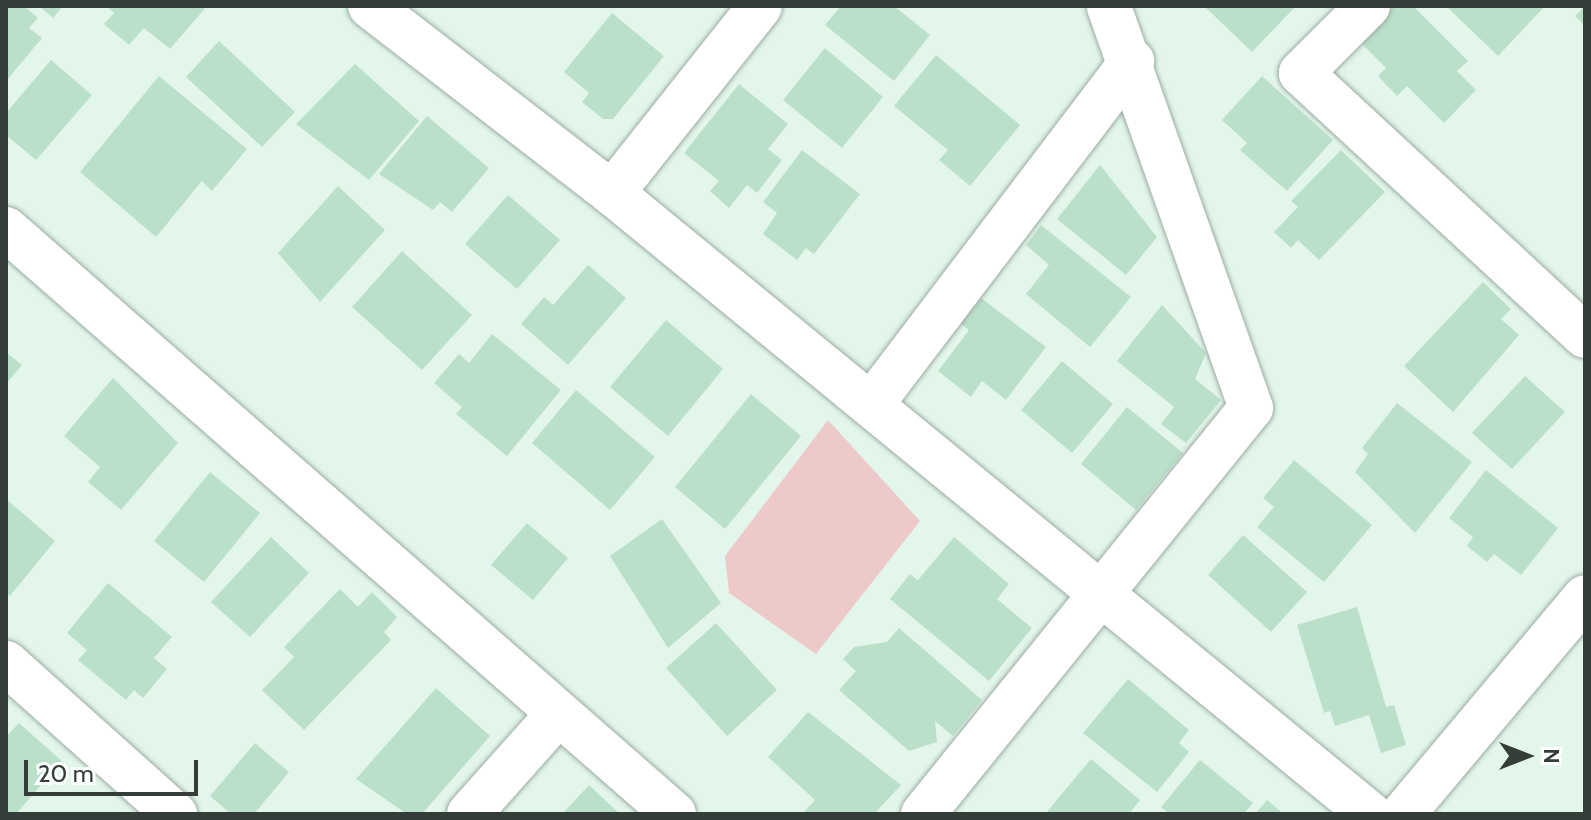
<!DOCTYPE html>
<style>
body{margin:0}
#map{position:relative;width:1591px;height:820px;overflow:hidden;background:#e3f6eb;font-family:Cabin,sans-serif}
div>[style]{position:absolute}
.green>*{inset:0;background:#eec9ca}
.building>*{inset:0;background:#bbe0ca}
.roads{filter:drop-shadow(0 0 2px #9baca2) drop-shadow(0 0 2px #9baca2)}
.minor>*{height:44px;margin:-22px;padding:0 22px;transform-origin:22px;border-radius:22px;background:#fff}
span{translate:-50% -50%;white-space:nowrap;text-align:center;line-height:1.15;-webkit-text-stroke:6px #fbfffd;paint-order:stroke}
.frame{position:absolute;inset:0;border:8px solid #353d38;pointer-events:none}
.north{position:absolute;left:1487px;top:716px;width:80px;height:80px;-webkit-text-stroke:6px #fbfffd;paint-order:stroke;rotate:90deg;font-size:22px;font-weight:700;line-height:32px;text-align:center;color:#353d38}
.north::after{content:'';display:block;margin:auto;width:28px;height:36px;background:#353d38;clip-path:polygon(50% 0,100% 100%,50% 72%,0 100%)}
.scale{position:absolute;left:24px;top:760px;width:174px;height:36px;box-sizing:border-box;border:4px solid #353d38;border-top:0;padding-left:10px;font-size:24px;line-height:28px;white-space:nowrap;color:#353d38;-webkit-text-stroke:6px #fbfffd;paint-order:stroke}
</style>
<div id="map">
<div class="green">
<div style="clip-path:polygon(828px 420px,920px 521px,816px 654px,729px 593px,725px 556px)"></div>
</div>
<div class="building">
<div style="clip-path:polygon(6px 6px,24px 6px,38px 18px,29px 28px,42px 38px,6px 81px)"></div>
<div style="clip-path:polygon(39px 6px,63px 6px,53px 18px)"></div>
<div style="clip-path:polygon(106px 6px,207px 6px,170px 49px,144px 28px,129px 45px,104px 24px,114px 13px)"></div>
<div style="clip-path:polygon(841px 6px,894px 6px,930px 35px,894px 81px,825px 25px)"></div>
<div style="clip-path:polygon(1204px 6px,1296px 6px,1252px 52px)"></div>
<div style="clip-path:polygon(1394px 6px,1413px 6px,1468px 61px,1457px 71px,1476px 90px,1444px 123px,1407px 86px,1397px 96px,1378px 76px,1386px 68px,1359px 41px)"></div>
<div style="clip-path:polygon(1446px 6px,1545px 6px,1498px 56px)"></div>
<div style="clip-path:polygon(1585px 6px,1585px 26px,1575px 16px)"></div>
<div style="clip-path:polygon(612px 13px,664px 56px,613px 119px,603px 119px,582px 102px,589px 93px,564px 72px)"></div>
<div style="clip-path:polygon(219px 41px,295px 112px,262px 147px,186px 77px)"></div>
<div style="clip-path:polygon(825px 48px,883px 97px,842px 148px,783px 100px)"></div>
<div style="clip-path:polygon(936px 55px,1020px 125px,970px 186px,939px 160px,948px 150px,894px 106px)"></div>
<div style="clip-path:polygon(51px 60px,92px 95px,36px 160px,6px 135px,6px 113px)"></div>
<div style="clip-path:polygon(355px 64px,419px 121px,369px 180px,296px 124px)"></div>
<div style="clip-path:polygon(159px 76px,247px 149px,212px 191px,202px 181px,156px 237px,80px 172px)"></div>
<div style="clip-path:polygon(1262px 76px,1333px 140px,1287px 191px,1240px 150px,1247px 143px,1222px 120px)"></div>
<div style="clip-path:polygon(739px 84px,788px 124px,768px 149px,782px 160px,757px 193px,747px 185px,729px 208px,710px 191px,719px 181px,684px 153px)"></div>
<div style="clip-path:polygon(427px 116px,489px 168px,452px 212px,440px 202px,433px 210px,379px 174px)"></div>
<div style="clip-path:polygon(802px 150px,860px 194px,814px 254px,806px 248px,797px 260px,763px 234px,777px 213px,763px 202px)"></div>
<div style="clip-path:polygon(1341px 150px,1385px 192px,1319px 260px,1298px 240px,1291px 248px,1274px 232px,1298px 207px,1291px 201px)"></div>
<div style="clip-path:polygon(1100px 165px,1157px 237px,1126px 275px,1057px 219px)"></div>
<div style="clip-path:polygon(338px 186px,385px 230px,320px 302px,278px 253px)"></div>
<div style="clip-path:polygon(508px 195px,560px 240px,517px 289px,465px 244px)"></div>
<div style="clip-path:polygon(1041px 225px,1131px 297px,1090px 347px,1026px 294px,1049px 265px,1026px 245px)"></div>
<div style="clip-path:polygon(402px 251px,472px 315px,422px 370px,352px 307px)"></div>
<div style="clip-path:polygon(588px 265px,626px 298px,568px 365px,521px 324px,544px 297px,553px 305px)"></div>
<div style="clip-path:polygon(1483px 282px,1511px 309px,1501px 319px,1519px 335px,1453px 412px,1404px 366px)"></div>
<div style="clip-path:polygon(981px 298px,1046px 347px,1006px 400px,982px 381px,971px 397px,938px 371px,969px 330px,961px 324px)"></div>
<div style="clip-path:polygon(1162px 305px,1206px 353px,1195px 379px,1221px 400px,1186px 443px,1161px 424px,1174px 407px,1117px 361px)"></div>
<div style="clip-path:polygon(666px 320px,723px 369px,668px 436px,610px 387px)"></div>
<div style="clip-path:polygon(492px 334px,561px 390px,507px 456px,456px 414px,462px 407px,434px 383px,459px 354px,469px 363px)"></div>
<div style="clip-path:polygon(6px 352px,22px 365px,6px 384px)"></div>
<div style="clip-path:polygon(1062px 361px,1113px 404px,1072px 453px,1021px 410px)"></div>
<div style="clip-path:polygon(1525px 376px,1565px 412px,1512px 469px,1472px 433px)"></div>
<div style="clip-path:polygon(113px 378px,178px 443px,121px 510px,88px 482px,100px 467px,64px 436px)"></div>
<div style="clip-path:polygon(576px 390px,655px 457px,610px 510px,532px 443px)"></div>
<div style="clip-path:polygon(751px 394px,801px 436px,725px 529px,675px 487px)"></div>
<div style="clip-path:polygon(1397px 403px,1472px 462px,1415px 533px,1355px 472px,1368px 454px,1362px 448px)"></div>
<div style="clip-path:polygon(1127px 407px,1183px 453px,1136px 510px,1081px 464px)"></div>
<div style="clip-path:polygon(1294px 460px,1372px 525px,1324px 582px,1257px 527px,1274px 507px,1263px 498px)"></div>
<div style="clip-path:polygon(1486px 470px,1558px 528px,1521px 575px,1494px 554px,1487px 562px,1467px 546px,1473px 537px,1449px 518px)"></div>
<div style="clip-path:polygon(210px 472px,260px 513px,204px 582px,154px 541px)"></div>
<div style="clip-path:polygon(6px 499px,55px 541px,10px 596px,6px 593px)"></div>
<div style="clip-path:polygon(662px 519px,721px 603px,668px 648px,610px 556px)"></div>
<div style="clip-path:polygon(527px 523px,568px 558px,533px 600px,491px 565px)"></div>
<div style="clip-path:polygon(1243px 535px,1307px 592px,1271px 632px,1208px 575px)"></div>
<div style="clip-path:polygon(271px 537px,309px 573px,250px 637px,211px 602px)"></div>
<div style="clip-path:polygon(954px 537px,1009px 584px,997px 599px,1032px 628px,989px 681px,890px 599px,910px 574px,918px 580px)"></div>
<div style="clip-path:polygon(108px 583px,172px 637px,154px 658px,167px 669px,143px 698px,134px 690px,126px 700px,78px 660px,87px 650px,67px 633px)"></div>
<div style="clip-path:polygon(340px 589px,358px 607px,372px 592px,397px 617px,384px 632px,391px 640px,304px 730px,262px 690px,294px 657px,284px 647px)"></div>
<div style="clip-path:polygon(1357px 607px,1386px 707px,1394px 705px,1406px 745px,1381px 753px,1369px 715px,1335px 726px,1330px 711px,1324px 713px,1297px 625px)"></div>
<div style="clip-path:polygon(716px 623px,777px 690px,727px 736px,666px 668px)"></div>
<div style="clip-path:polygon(899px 628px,982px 700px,953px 736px,935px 721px,937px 742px,909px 751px,839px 690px,856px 671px,843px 659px,854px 647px,887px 642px)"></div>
<div style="clip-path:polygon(1128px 679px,1189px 730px,1179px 743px,1189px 752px,1157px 792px,1083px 733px)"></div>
<div style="clip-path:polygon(436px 688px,490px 736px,422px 814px,407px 814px,356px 779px)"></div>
<div style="clip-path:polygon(808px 712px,901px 785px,874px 814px,802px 814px,815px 800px,768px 757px)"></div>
<div style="clip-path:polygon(19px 723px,62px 761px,16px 814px,6px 814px,6px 737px)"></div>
<div style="clip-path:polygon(255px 743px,289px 772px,254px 814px,231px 814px,210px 796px)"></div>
<div style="clip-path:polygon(1091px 759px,1140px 800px,1129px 814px,1045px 814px)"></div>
<div style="clip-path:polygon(1200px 760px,1253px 803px,1244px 814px,1170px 814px,1161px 807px)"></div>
<div style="clip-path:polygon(589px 785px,620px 814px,562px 814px)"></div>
<div style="clip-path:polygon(1267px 800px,1284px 814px,1255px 814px)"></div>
</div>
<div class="roads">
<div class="minor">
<div style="left:370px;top:6px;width:306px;rotate:37.7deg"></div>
<div style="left:612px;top:193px;width:980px;rotate:39.33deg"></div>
<div style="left:1368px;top:6px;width:95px;rotate:135deg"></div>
<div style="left:1301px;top:73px;width:387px;rotate:42.8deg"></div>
<div style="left:612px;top:193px;width:238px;rotate:-51.6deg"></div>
<div style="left:6px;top:229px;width:888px;rotate:41.21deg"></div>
<div style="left:871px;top:405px;width:432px;rotate:-52.8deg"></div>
<div style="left:6px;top:663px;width:227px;rotate:41.8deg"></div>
<div style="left:469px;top:814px;width:134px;rotate:-48.3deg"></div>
<div style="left:923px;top:814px;width:522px;rotate:-51.07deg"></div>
<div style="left:1251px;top:408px;width:426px;rotate:-109.5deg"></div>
<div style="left:1403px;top:814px;width:283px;rotate:-50deg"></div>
</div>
</div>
<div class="frame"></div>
<div class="north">N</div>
<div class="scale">20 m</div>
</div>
